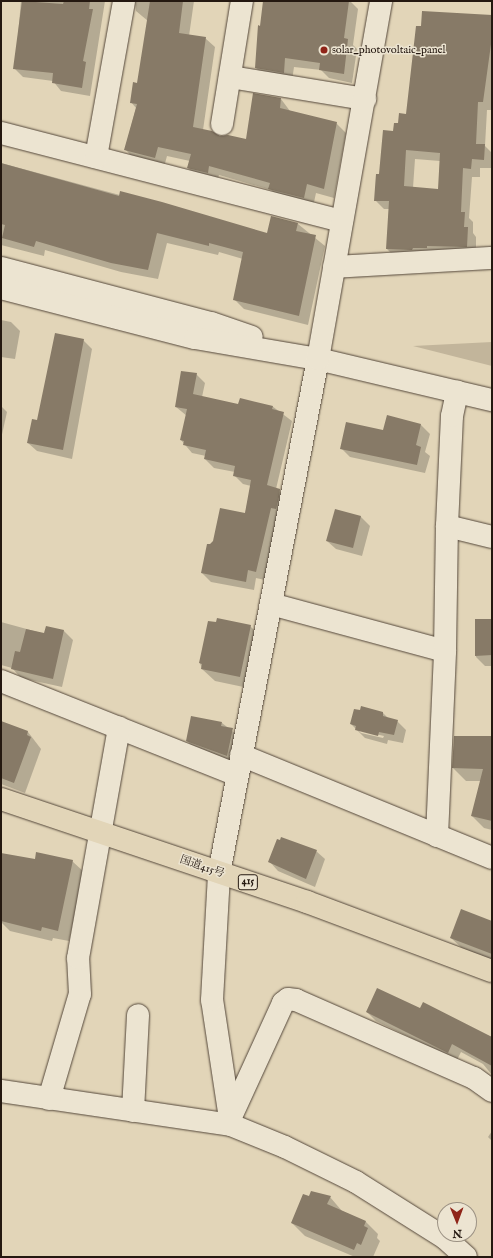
<!DOCTYPE html>
<meta charset="utf-8">
<style>
body{margin:0}
#map{position:relative;width:493px;height:1258px;overflow:hidden;background:#e2d5b8;font-family:"IM FELL English","Noto Serif JP",serif}
div>[style]{position:absolute}
.green>*{inset:0;background:#c2b59b}
.shadow>*{inset:0;background:#0003}
.building>*{inset:0;background:#877a67}
.roads{filter:drop-shadow(0 0 1px #54473a) drop-shadow(0 0 1px #54473a)}
.minor>*{height:22px;margin:-11px;padding:0 11px;transform-origin:11px;border-radius:11px;background:#ece4d1}
.highway>*{height:22px;margin:-11px;padding:0 11px;transform-origin:11px;border-radius:11px;background:#e2d5b8}
.dots>*{width:11px;height:11px;translate:-50% -50%;box-sizing:border-box;border:2px solid #ece4d1;border-radius:50%}
span{translate:-50% -50%;white-space:nowrap;text-align:center;line-height:1.15;-webkit-text-stroke:3px #ece4d1;paint-order:stroke}
.shield-label span{padding:1px 3px;background:#ece4d1;border:1px solid;border-radius:3px;-webkit-text-stroke-width:0}
.shield-label{font-size:10px;color:#241810;font-weight:700}
.poi-label{font-size:11px;color:#241810}
.left{translate:0 -50%;text-align:left}
.street-label{font-size:11px;color:#241810}
.frame{position:absolute;inset:0;border:2px solid #241810;pointer-events:none}
.north{position:absolute;left:437px;top:1202px;width:40px;height:40px;box-sizing:border-box;background:#ece4d1;border:1px solid #9c9284;border-radius:50%;rotate:179deg;font-size:11px;font-weight:700;line-height:16px;text-align:center;color:#241810}
.north::after{content:'';display:block;margin:auto;width:14px;height:18px;background:#8f2418;clip-path:polygon(50% 0,100% 100%,50% 72%,0 100%)}
</style>
<div id="map">
<div class="green">
<div style="clip-path:polygon(492px 342px,492px 366px,413px 346px)"></div>
</div>
<div class="shadow">
<div style="clip-path:polygon(21px 1px,105px 1px,90px 96px,61px 91px,53px 81px,23px 77px,15px 69px)"></div>
<div style="clip-path:polygon(135px 1px,194px 1px,189px 36px,205px 38px,215px 47px,203px 130px,219px 137px,247px 140px,281px 99px,290px 111px,336px 123px,346px 133px,334px 198px,316px 193px,313px 207px,279px 198px,271px 190px,219px 175px,217px 182px,197px 177px,188px 168px,190px 161px,167px 156px,164px 167px,134px 159px,125px 149px,136px 108px,131px 102px,138px 84px,148px 21px,136px 11px)"></div>
<div style="clip-path:polygon(264px 1px,350px 1px,358px 9px,353px 45px,357px 49px,352px 83px,329px 78px,321px 70px,294px 67px,292px 81px,265px 77px,256px 68px)"></div>
<div style="clip-path:polygon(evenodd,492px 16px,492px 110px,487px 110px,485px 146px,492px 153px,492px 168px,480px 168px,480px 177px,472px 177px,469px 218px,473px 222px,473px 233px,476px 237px,476px 255px,396px 258px,387px 249px,389px 209px,384px 209px,375px 200px,394px 132px,492px 16px,415px 159px,440px 161px,439px 190px,413px 188px,415px 159px)"></div>
<div style="clip-path:polygon(1px 163px,268px 235px,298px 224px,325px 246px,308px 325px,244px 309px,234px 299px,243px 259px,219px 252px,218px 255px,167px 243px,158px 279px,121px 272px,45px 250px,44px 256px,1px 245px)"></div>
<div style="clip-path:polygon(1px 320px,11px 322px,20px 331px,15px 359px,1px 357px)"></div>
<div style="clip-path:polygon(83px 340px,92px 349px,72px 459px,37px 451px,28px 443px)"></div>
<div style="clip-path:polygon(196px 374px,205px 383px,202px 397px,239px 405px,272px 406px,292px 421px,276px 489px,288px 498px,265px 580px,256px 578px,254px 590px,211px 582px,202px 573px,211px 545px,245px 514px,251px 486px,243px 484px,234px 475px,235px 472px,214px 468px,205px 459px,206px 456px,192px 453px,181px 440px,187px 416px,176px 407px)"></div>
<div style="clip-path:polygon(1px 406px,7px 412px,1px 439px)"></div>
<div style="clip-path:polygon(421px 425px,430px 434px,425px 452px,430px 456px,425px 473px,350px 457px,341px 448px)"></div>
<div style="clip-path:polygon(336px 511px,361px 517px,370px 526px,362px 556px,336px 549px,327px 541px)"></div>
<div style="clip-path:polygon(476px 620px,492px 622px,492px 666px,485px 666px,476px 657px)"></div>
<div style="clip-path:polygon(1px 622px,45px 634px,47px 627px,64px 631px,73px 640px,62px 687px,21px 678px,12px 668px,1px 665px)"></div>
<div style="clip-path:polygon(250px 626px,263px 639px,253px 689px,215px 681px,202px 669px,200px 663px)"></div>
<div style="clip-path:polygon(evenodd,383px 713px,388px 718px,397px 721px,406px 730px,403px 743px,388px 740px,387px 744px,365px 738px,351px 724px,383px 713px,358px 730px,384px 736px,383px 738px,361px 733px,358px 730px)"></div>
<div style="clip-path:polygon(1px 722px,28px 732px,41px 749px,25px 793px,1px 784px)"></div>
<div style="clip-path:polygon(222px 723px,241px 738px,236px 764px,196px 750px,187px 741px)"></div>
<div style="clip-path:polygon(492px 738px,492px 781px,466px 781px,453px 768px)"></div>
<div style="clip-path:polygon(492px 795px,492px 830px,484px 828px,472px 816px)"></div>
<div style="clip-path:polygon(316px 851px,325px 859px,315px 887px,278px 871px,270px 862px)"></div>
<div style="clip-path:polygon(1px 854px,36px 860px,72px 861px,84px 872px,69px 941px,53px 938px,52px 941px,10px 931px,1px 922px)"></div>
<div style="clip-path:polygon(492px 922px,492px 961px,464px 950px,451px 938px)"></div>
<div style="clip-path:polygon(420px 1009px,492px 1037px,492px 1075px,483px 1064px,461px 1052px,457px 1060px,376px 1021px,367px 1012px)"></div>
<div style="clip-path:polygon(492px 1131px,492px 1141px,488px 1137px)"></div>
<div style="clip-path:polygon(312px 1192px,330px 1197px,342px 1211px,366px 1222px,378px 1234px,377px 1238px,380px 1241px,373px 1257px,355px 1257px,305px 1236px,292px 1223px)"></div>
</div>
<div class="building">
<div style="clip-path:polygon(22px 1px,63px 4px,64px 1px,90px 1px,89px 9px,93px 9px,83px 61px,86px 62px,82px 88px,52px 83px,53px 73px,13px 69px)"></div>
<div style="clip-path:polygon(150px 1px,183px 1px,179px 33px,206px 37px,193px 127px,212px 131px,220px 136px,228px 135px,246px 139px,253px 93px,281px 98px,280px 108px,337px 122px,324px 189px,307px 184px,304px 198px,268px 189px,270px 183px,209px 166px,208px 173px,187px 168px,191px 154px,158px 147px,155px 158px,124px 150px,137px 104px,130px 103px,133px 82px,137px 83px)"></div>
<div style="clip-path:polygon(263px 1px,349px 1px,344px 38px,348px 39px,344px 74px,319px 70px,320px 63px,285px 58px,284px 73px,255px 68px,258px 25px,260px 26px)"></div>
<div style="clip-path:polygon(evenodd,422px 11px,492px 15px,492px 37px,483px 102px,478px 102px,476px 144px,485px 144px,484px 160px,472px 159px,471px 169px,463px 168px,461px 212px,465px 212px,464px 227px,468px 227px,467px 247px,427px 246px,427px 248px,413px 248px,412px 250px,386px 249px,389px 201px,374px 201px,376px 174px,379px 174px,383px 130px,393px 131px,394px 123px,398px 123px,399px 113px,406px 114px,416px 26px,421px 26px,422px 11px,406px 150px,440px 153px,438px 189px,404px 186px,406px 150px)"></div>
<div style="clip-path:polygon(1px 163px,119px 196px,120px 191px,162px 202px,267px 233px,271px 216px,298px 223px,296px 231px,316px 235px,299px 316px,233px 300px,243px 252px,209px 243px,209px 246px,157px 233px,148px 270px,111px 263px,36px 241px,34px 247px,2px 238px,5px 225px,1px 224px)"></div>
<div style="clip-path:polygon(55px 333px,84px 339px,63px 450px,27px 443px,32px 419px,37px 420px)"></div>
<div style="clip-path:polygon(181px 371px,197px 373px,193px 394px,238px 404px,240px 398px,273px 406px,272px 409px,284px 412px,267px 485px,280px 489px,279px 497px,276px 509px,271px 508px,256px 572px,248px 570px,246px 582px,201px 573px,207px 544px,210px 544px,213px 541px,220px 508px,245px 513px,251px 480px,233px 476px,235px 466px,204px 459px,206px 450px,183px 445px,184px 441px,180px 440px,187px 409px,175px 407px)"></div>
<div style="clip-path:polygon(387px 415px,421px 424px,416px 445px,421px 447px,417px 465px,340px 449px,346px 422px,383px 430px)"></div>
<div style="clip-path:polygon(335px 509px,361px 516px,353px 548px,326px 541px)"></div>
<div style="clip-path:polygon(217px 618px,251px 625px,240px 677px,201px 669px,202px 664px,199px 663px,208px 621px,216px 622px)"></div>
<div style="clip-path:polygon(475px 619px,492px 619px,492px 655px,475px 656px)"></div>
<div style="clip-path:polygon(46px 626px,64px 630px,53px 679px,11px 669px,15px 651px,20px 652px,26px 629px,44px 633px)"></div>
<div style="clip-path:polygon(361px 706px,383px 712px,383px 716px,398px 720px,394px 735px,379px 732px,378px 736px,355px 730px,356px 726px,350px 724px,354px 709px,360px 710px)"></div>
<div style="clip-path:polygon(191px 716px,222px 722px,221px 726px,233px 728px,227px 756px,186px 741px)"></div>
<div style="clip-path:polygon(1px 721px,28px 731px,27px 735px,31px 737px,14px 783px,1px 778px)"></div>
<div style="clip-path:polygon(454px 736px,492px 736px,492px 821px,471px 816px,483px 769px,452px 768px)"></div>
<div style="clip-path:polygon(281px 837px,317px 850px,306px 879px,268px 862px,277px 839px,280px 840px)"></div>
<div style="clip-path:polygon(36px 852px,73px 860px,58px 931px,42px 927px,41px 931px,1px 921px,1px 853px,35px 859px)"></div>
<div style="clip-path:polygon(461px 909px,492px 921px,492px 954px,450px 938px)"></div>
<div style="clip-path:polygon(377px 988px,420px 1008px,423px 1002px,492px 1037px,492px 1066px,452px 1044px,448px 1053px,366px 1012px)"></div>
<div style="clip-path:polygon(311px 1191px,331px 1196px,327px 1204px,366px 1221px,364px 1226px,368px 1228px,361px 1245px,357px 1243px,354px 1250px,291px 1223px,303px 1194px,309px 1196px)"></div>
</div>
<div class="roads">
<div class="minor">
<div style="left:230px;top:77px;width:137px;rotate:9.3deg"></div>
<div style="left:222px;top:124px;width:125px;rotate:-80.8deg"></div>
<div style="left:1px;top:133px;width:352px;rotate:14.5deg"></div>
<div style="left:96px;top:157px;width:158px;rotate:-79.8deg"></div>
<div style="left:334px;top:267px;width:158px;rotate:-3.3deg"></div>
<div style="left:1px;top:268px;width:217px;rotate:14.7deg"></div>
<div style="left:211px;top:323px;width:43px;rotate:18.9deg"></div>
<div style="left:1px;top:288px;width:200px;rotate:14.5deg"></div>
<div style="left:195px;top:338px;width:125px;rotate:9.7deg"></div>
<div style="left:318px;top:359px;width:179px;rotate:13.3deg"></div>
<div style="left:447px;top:526px;width:46px;rotate:13.7deg"></div>
<div style="left:271px;top:604px;width:180px;rotate:15.1deg"></div>
<div style="left:1px;top:681px;width:254px;rotate:21.7deg"></div>
<div style="left:241px;top:755px;width:271px;rotate:22.3deg"></div>
<div style="left:437px;top:836px;width:185px;rotate:-87.5deg"></div>
<div style="left:445px;top:651px;width:125px;rotate:-89.1deg"></div>
<div style="left:447px;top:526px;width:110px;rotate:-87.4deg"></div>
<div style="left:452px;top:416px;width:25px;rotate:-78deg"></div>
<div style="left:1px;top:1091px;width:232px;rotate:8.4deg"></div>
<div style="left:231px;top:1125px;width:58px;rotate:22.2deg"></div>
<div style="left:285px;top:1147px;width:79px;rotate:26.2deg"></div>
<div style="left:356px;top:1182px;width:105px;rotate:32.2deg"></div>
<div style="left:445px;top:1238px;width:28px;rotate:42deg"></div>
<div style="left:49px;top:1099px;width:109px;rotate:-73.6deg"></div>
<div style="left:80px;top:994px;width:36px;rotate:-93deg"></div>
<div style="left:78px;top:958px;width:234px;rotate:-79.9deg"></div>
<div style="left:133px;top:1111px;width:96px;rotate:-87deg"></div>
<div style="left:230px;top:1119px;width:128px;rotate:-65.4deg"></div>
<div style="left:283px;top:1003px;width:6px;rotate:-39deg"></div>
<div style="left:288px;top:999px;width:8px;rotate:7deg"></div>
<div style="left:296px;top:1000px;width:194px;rotate:23.7deg"></div>
<div style="left:474px;top:1078px;width:22px;rotate:36deg"></div>
<div style="left:231px;top:1125px;width:126px;rotate:-98.6deg"></div>
<div style="left:212px;top:1000px;width:127px;rotate:-86.8deg"></div>
<div style="left:219px;top:873px;width:523px;rotate:-79.1deg"></div>
<div style="left:318px;top:359px;width:364px;rotate:-80deg"></div>
</div>
<div class="highway">
<div style="left:1px;top:799px;width:323px;rotate:18.6deg"></div>
<div style="left:307px;top:902px;width:197px;rotate:20.5deg"></div>
</div>
</div>
<div class="dots">
<div style="left:324px;top:50px;background:#8f2418"></div>
</div>
<div class="shield-label">
<span style="left:248px;top:882px">415</span>
</div>
<div class="poi-label">
<span class="left" style="left:332px;top:50px">solar_photovoltaic_panel</span>
</div>
<div class="street-label">
<span style="left:202px;top:867px;rotate:19deg">国道415号</span>
</div>
<div class="frame"></div>
<div class="north">N</div>
</div>
